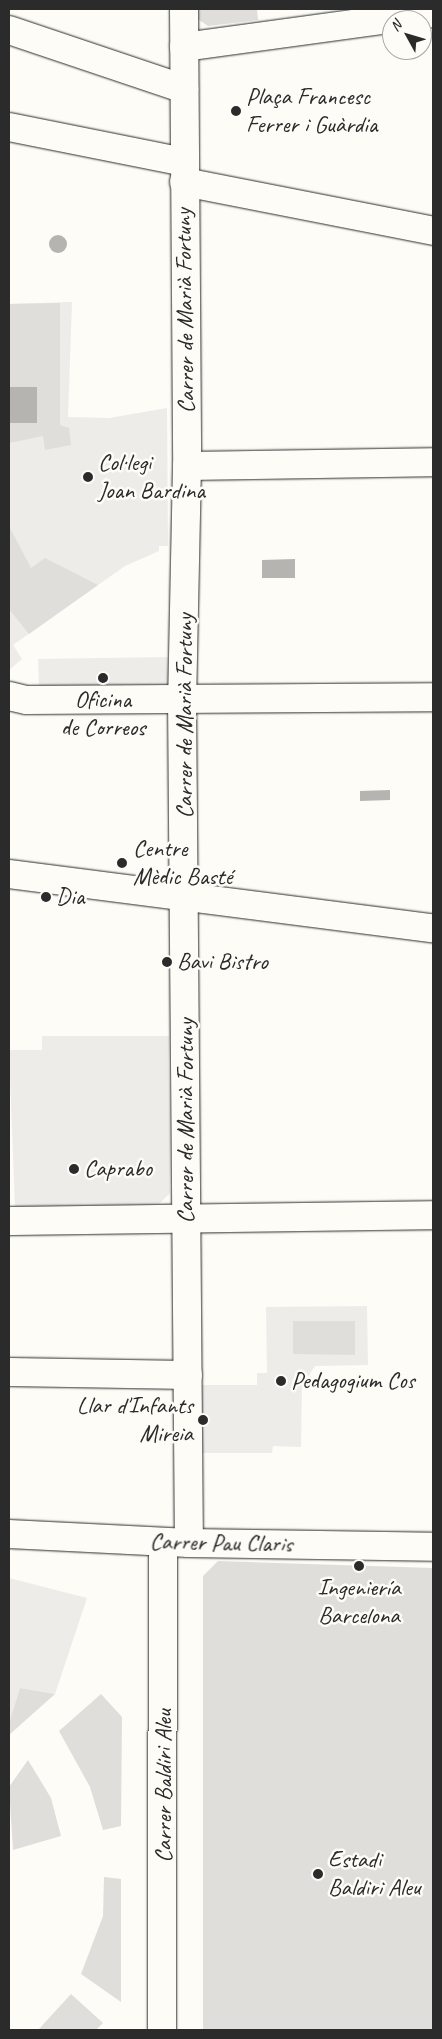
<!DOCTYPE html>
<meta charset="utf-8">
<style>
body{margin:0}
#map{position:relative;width:442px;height:2039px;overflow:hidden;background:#fdfcf7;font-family:Caveat,sans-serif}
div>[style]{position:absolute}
.built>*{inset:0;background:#edece8}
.green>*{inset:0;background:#dfdeda}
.water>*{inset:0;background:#b5b4b1}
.round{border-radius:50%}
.roads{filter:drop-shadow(0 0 1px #2b2b2b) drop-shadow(0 0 1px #2b2b2b)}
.minor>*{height:28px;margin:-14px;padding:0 14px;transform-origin:14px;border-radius:14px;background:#fdfcf7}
.dots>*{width:14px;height:14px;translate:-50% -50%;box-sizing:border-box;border:2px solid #fdfcf7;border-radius:50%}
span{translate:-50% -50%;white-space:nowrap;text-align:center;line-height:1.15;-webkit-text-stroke:5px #fdfcf7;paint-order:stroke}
.poi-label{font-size:24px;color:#2b2b2b}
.left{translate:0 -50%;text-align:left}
.right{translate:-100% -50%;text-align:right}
.street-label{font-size:24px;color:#2b2b2b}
.frame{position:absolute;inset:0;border:10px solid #2b2b2b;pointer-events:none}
.north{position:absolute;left:382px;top:10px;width:50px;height:50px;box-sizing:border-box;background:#fdfcf7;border:1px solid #a9a8a5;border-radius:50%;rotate:309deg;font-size:14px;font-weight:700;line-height:20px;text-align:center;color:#2b2b2b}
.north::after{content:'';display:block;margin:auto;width:18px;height:22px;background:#2b2b2b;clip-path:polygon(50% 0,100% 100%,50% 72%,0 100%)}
</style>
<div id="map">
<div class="built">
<div style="clip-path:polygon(72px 302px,68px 417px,109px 418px,167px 408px,168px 546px,159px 546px,159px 551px,125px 566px,13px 645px,22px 659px,9px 670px,9px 304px)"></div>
<div style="clip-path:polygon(168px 657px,168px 685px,39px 686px,38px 659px)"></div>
<div style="clip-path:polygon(42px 1036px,169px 1036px,170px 1193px,157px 1206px,15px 1207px,9px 1050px,42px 1050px)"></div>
<div style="clip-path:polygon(367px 1306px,368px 1365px,315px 1366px,302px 1386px,301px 1447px,273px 1446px,272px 1453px,201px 1453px,201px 1385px,257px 1385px,257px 1373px,267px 1373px,266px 1307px)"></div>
<div style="clip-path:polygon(9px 1578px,87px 1598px,55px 1694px,20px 1688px,9px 1723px)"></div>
</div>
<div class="green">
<div style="clip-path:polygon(192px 9px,257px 9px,258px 20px,208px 26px,193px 16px)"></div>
<div style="clip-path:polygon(60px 303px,60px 425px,69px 428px,71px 445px,45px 450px,43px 436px,9px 443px,9px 304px)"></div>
<div style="clip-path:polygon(9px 526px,31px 568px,45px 558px,98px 585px,29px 634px,9px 609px)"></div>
<div style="clip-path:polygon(293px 1321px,355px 1321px,355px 1355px,293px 1354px)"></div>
<div style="clip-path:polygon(218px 1561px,433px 1568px,433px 2030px,203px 2030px,203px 1576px)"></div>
<div style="clip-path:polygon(20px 1688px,55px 1694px,9px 1735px,9px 1723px)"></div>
<div style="clip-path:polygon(101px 1694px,122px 1717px,121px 1826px,103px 1830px,90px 1787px,59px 1731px)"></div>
<div style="clip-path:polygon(28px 1760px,51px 1798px,61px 1836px,13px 1850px,9px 1787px)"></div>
<div style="clip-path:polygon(104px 1877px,121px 1879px,121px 2002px,81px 1974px,103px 1916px)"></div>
<div style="clip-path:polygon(71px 1994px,103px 2023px,96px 2030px,38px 2030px)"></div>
</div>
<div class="water">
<div class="round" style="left:49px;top:235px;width:18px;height:18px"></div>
<div style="clip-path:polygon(9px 387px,37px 387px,37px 423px,9px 423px)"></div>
<div style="clip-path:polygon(295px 559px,295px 578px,262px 578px,262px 560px)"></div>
<div style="clip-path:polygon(390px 790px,390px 800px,360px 801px,360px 791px)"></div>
</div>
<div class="roads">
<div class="minor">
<div style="left:184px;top:9px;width:457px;rotate:89.6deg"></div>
<div style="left:187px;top:466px;width:232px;rotate:91.2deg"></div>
<div style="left:182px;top:698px;width:845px;rotate:89.53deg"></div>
<div style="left:9px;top:30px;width:185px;rotate:18.6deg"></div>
<div style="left:184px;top:47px;width:251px;rotate:-7.8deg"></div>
<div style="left:9px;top:127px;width:178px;rotate:11.3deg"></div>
<div style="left:184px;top:182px;width:254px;rotate:11.1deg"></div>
<div style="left:187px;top:466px;width:246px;rotate:-0.9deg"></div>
<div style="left:9px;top:696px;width:18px;rotate:13deg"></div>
<div style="left:27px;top:700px;width:406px;rotate:-0.4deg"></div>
<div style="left:9px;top:874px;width:427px;rotate:7.3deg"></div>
<div style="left:9px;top:1221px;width:424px;rotate:-0.8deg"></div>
<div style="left:9px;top:1372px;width:179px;rotate:1deg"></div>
<div style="left:9px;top:1534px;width:180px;rotate:2.9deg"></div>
<div style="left:189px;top:1543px;width:244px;rotate:0.9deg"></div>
<div style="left:162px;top:2030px;width:488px;rotate:-89.9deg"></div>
</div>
</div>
<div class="dots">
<div style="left:236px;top:111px;background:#2b2b2b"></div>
<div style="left:88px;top:477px;background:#2b2b2b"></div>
<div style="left:103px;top:678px;background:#2b2b2b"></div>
<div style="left:122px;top:863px;background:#2b2b2b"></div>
<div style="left:46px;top:897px;background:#2b2b2b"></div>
<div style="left:167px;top:962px;background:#2b2b2b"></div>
<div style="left:74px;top:1169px;background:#2b2b2b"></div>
<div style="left:281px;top:1381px;background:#2b2b2b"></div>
<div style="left:203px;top:1420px;background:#2b2b2b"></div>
<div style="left:359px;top:1566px;background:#2b2b2b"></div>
<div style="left:318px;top:1874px;background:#2b2b2b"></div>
</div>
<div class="poi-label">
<span class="left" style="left:246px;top:111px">Plaça Francesc<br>Ferrer i Guàrdia</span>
<span class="left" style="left:98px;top:477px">Col·legi<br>Joan Bardina</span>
<span style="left:103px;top:714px">Oficina<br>de Correos</span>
<span class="left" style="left:133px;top:863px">Centre<br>Mèdic Basté</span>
<span class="left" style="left:56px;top:897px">Dia</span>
<span class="left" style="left:177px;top:962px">Bavi Bistro</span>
<span class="left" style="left:84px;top:1169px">Caprabo</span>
<span class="left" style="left:291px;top:1381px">Pedagogium Cos</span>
<span class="right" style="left:193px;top:1420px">Llar d'Infants<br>Mireia</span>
<span style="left:359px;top:1602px">Ingeniería<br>Barcelona</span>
<span class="left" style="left:328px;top:1874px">Estadi<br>Baldiri Aleu</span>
</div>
<div class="street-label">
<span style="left:185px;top:311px;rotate:-91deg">Carrer de Marià Fortuny</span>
<span style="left:185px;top:716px;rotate:-90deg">Carrer de Marià Fortuny</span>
<span style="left:186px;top:1121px;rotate:-90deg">Carrer de Marià Fortuny</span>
<span style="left:221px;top:1543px;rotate:1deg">Carrer Pau Claris</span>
<span style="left:164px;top:1786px;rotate:-90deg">Carrer Baldiri Aleu</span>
</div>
<div class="frame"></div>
<div class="north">N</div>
</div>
